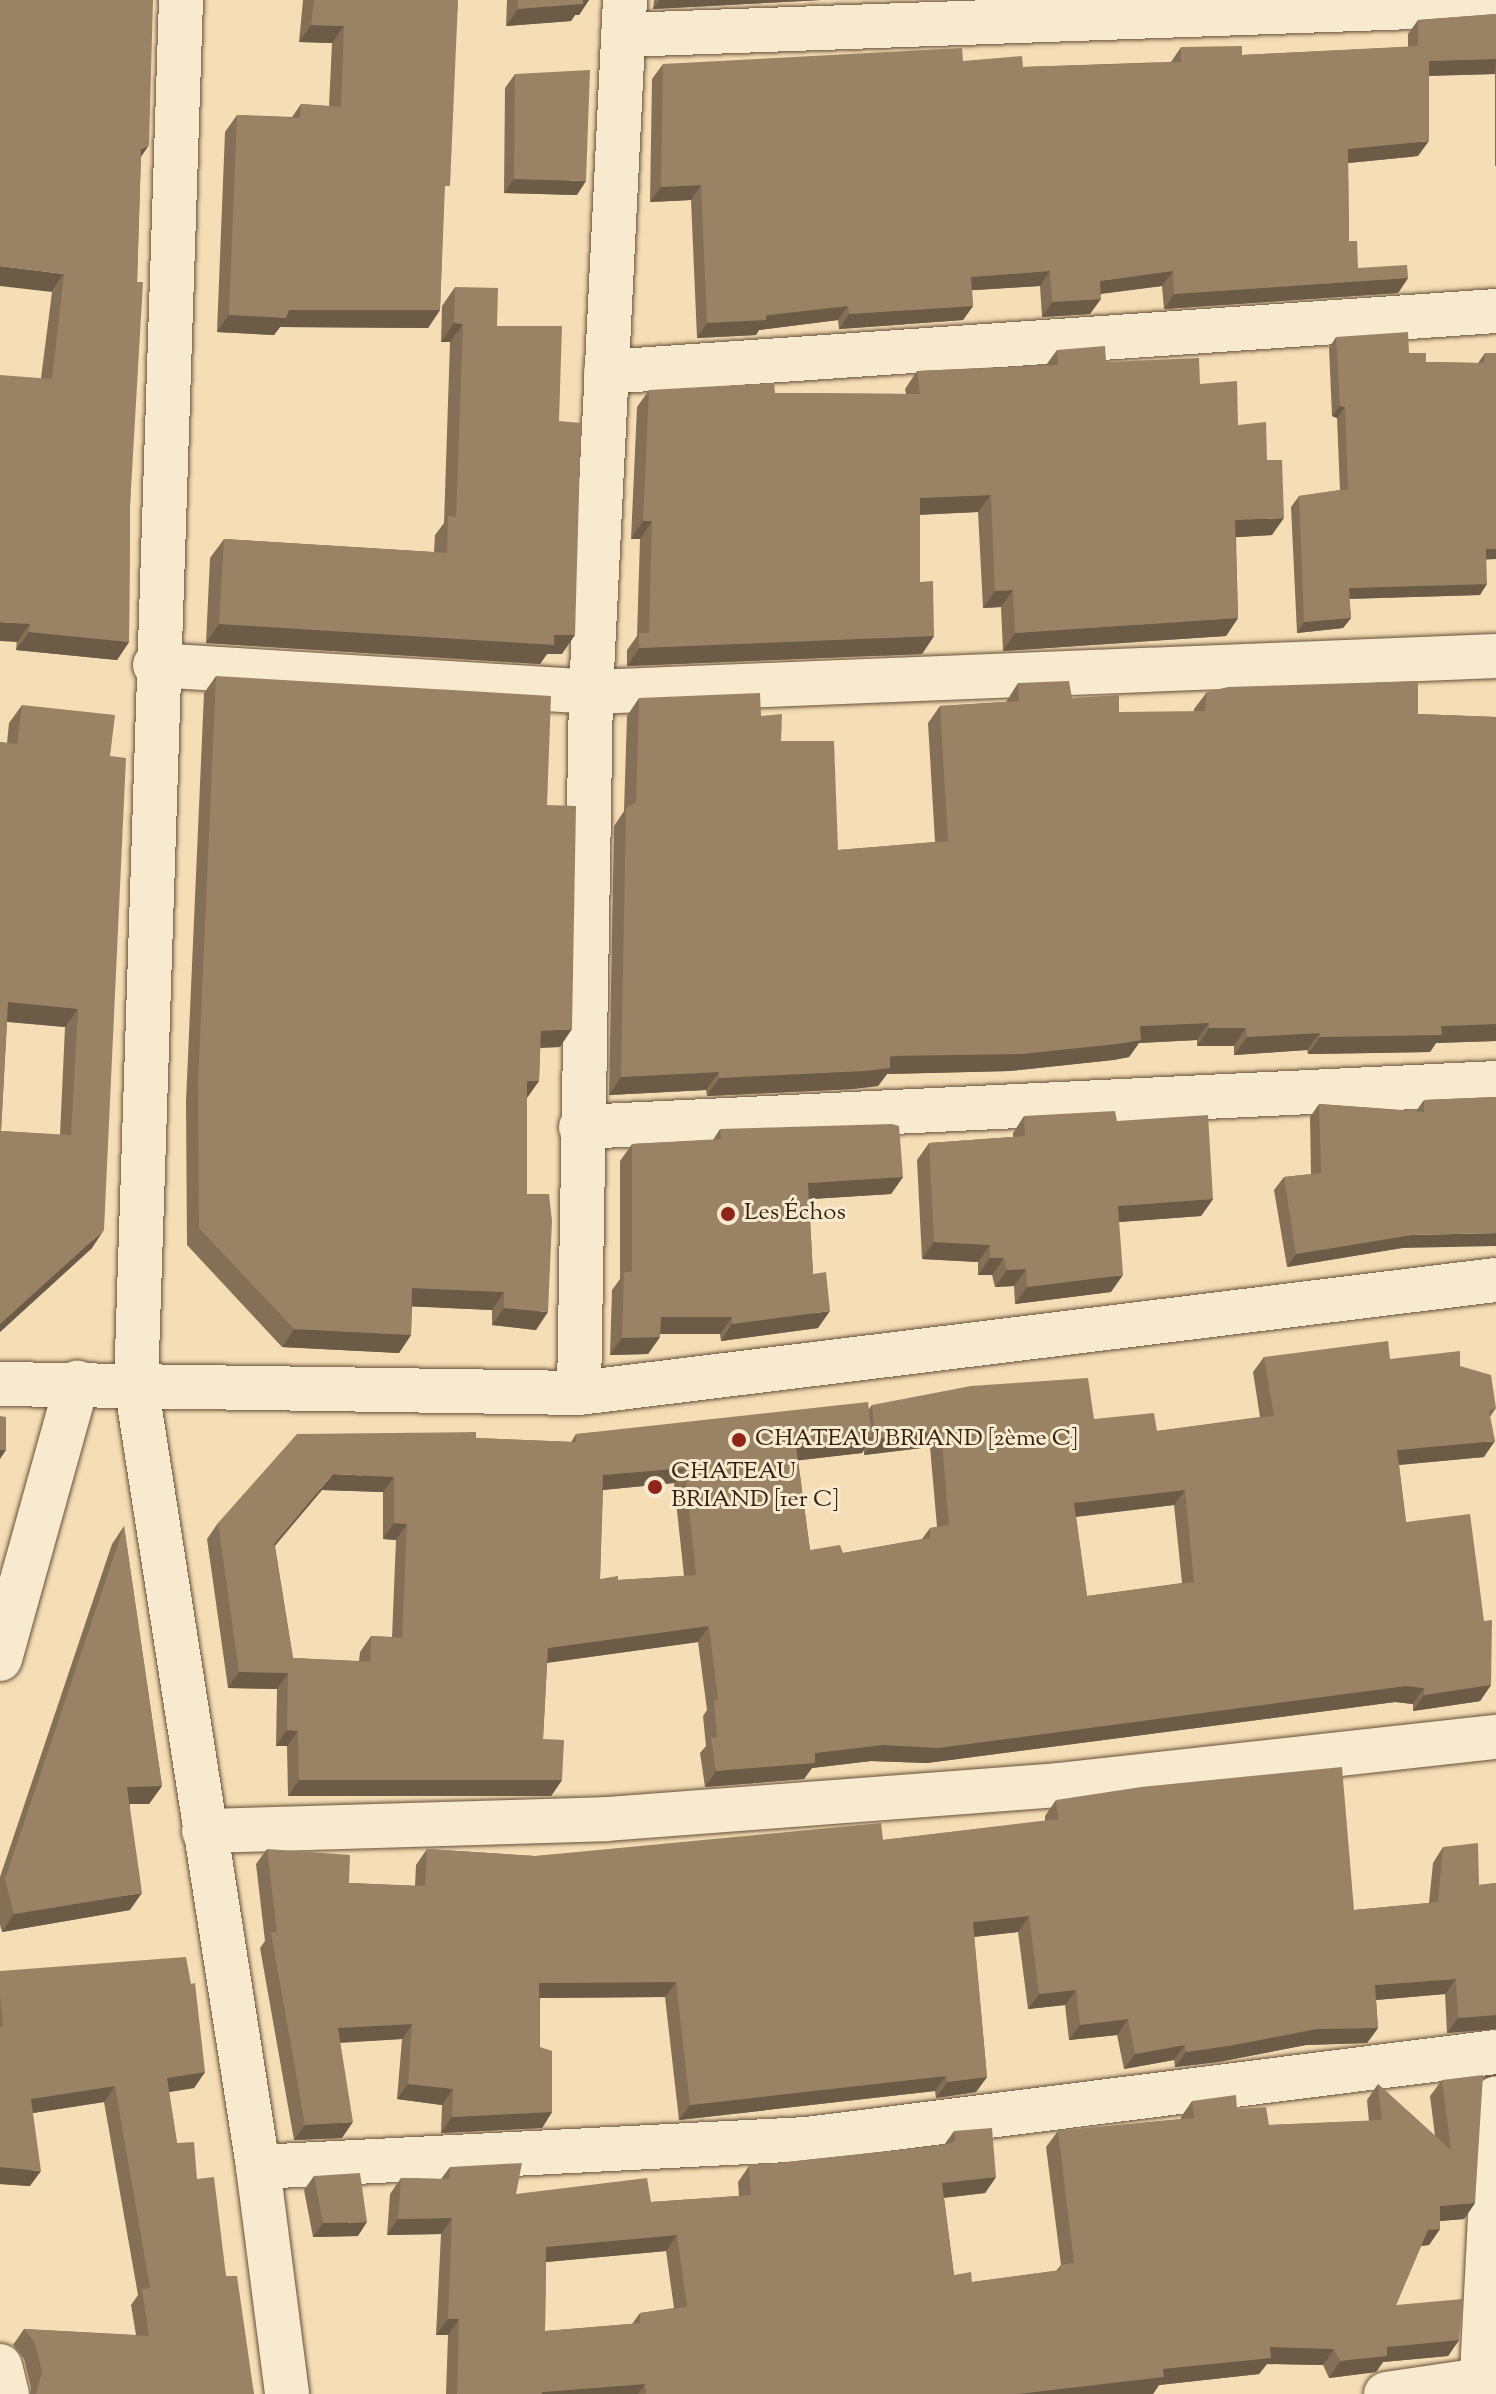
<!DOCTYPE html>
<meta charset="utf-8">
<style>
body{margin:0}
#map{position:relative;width:1496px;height:2394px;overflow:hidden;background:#f5deb5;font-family:"Sorts Mill Goudy",serif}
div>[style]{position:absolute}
.roads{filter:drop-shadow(0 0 2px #664f38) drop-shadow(0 0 2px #664f38)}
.minor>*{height:44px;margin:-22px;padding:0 22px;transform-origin:22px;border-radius:22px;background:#f8eacf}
.wall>*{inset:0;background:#847057}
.shaded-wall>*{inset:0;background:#6c5b47}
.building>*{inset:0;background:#9a8265}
.dots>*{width:22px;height:22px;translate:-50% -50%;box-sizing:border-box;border:4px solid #f8eacf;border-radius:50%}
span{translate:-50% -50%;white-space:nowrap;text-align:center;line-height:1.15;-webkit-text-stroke:6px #f8eacf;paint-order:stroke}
.poi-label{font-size:24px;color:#371f0e}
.left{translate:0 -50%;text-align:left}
</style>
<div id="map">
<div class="roads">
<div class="minor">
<div style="left:181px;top:0;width:1385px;rotate:91.86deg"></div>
<div style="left:136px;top:1384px;width:792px;rotate:81.14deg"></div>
<div style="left:258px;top:2167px;width:229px;rotate:82.7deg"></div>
<div style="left:623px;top:35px;width:874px;rotate:-2.03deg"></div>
<div style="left:606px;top:372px;width:892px;rotate:-3.92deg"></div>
<div style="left:155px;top:665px;width:437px;rotate:3.5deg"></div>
<div style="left:591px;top:692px;width:906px;rotate:-2.28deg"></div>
<div style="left:581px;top:1127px;width:916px;rotate:-2.75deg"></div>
<div style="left:0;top:1384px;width:579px;rotate:0.89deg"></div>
<div style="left:579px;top:1393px;width:924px;rotate:-7.03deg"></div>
<div style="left:579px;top:1393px;width:701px;rotate:-89.02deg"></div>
<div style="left:591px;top:692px;width:693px;rotate:-87.19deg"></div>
<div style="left:0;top:1659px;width:287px;rotate:-74.4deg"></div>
<div style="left:204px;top:1831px;width:403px;rotate:-1.7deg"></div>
<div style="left:607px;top:1819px;width:453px;rotate:-4.3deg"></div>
<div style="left:1059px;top:1785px;width:440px;rotate:-6.3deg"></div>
<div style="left:258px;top:2167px;width:550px;rotate:-2.92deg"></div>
<div style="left:807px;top:2139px;width:694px;rotate:-7.2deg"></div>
<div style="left:0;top:2366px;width:29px;rotate:76deg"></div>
<div style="left:1386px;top:2394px;width:96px;rotate:-8.4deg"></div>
<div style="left:1481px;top:2394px;width:296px;rotate:-87.1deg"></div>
</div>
</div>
<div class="wall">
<div style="clip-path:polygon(303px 0,458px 0,444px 194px,440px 310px,428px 328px,280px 327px,274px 335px,217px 332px,225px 132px,237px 115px,292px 117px,301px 104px,329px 106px,332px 43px,299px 42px)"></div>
<div style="clip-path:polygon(507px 0,589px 0,579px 15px,575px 15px,571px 21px,506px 26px)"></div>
<div style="clip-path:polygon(654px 0,821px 0,653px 9px)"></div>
<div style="clip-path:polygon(1496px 14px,1496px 166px,1495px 166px,1495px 74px,1429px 76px,1418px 156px,1348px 163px,1349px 241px,1358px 268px,1408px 278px,1398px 293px,1164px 309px,1162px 286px,1101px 294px,1090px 314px,1042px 317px,1040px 286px,972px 290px,973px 306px,963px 320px,839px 329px,838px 320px,759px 330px,756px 335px,697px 338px,691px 200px,650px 202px,652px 79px,663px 64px,963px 61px,1023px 67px,1171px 62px,1181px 47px,1242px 55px,1408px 47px,1408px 34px,1418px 20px)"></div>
<div style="clip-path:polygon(515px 74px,577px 195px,504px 193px,505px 88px)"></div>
<div style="clip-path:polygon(141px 157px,130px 506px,129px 642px,117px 660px,16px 650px,41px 378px,52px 292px)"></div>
<div style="clip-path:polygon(455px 287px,497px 326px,559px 421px,562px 654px,547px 654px,540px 664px,206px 643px,210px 558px,224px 539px,434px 552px,435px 535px,444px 523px,450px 342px,441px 342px,442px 306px)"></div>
<div style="clip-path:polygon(1336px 337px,1409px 353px,1426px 362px,1478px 363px,1485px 353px,1486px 560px,1480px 595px,1349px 599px,1351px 618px,1343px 628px,1297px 633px,1291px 507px,1299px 496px,1340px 490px,1337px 418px,1332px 416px,1329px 348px)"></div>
<div style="clip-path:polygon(1057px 350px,1200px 384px,1238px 425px,1272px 535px,1236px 537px,1238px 618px,1226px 636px,1003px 651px,1001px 607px,983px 608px,978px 512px,920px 515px,920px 582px,934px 636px,922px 654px,627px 666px,627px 650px,637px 636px,640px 539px,631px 539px,637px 407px,649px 390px,775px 393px,906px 394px,905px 389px,917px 371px,1046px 365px)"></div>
<div style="clip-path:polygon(216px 676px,547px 805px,560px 1047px,540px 1048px,539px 1081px,527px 1097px,527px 1194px,536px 1330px,492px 1325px,492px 1310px,412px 1306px,411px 1335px,399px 1353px,282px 1347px,187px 1245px,186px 1101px,204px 693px)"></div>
<div style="clip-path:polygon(1018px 683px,1119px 712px,1194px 712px,1194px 709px,1207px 692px,1418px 714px,1496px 717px,1496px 1041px,1436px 1043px,1430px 1052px,1308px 1054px,1307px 1050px,1234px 1055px,1234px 1046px,1197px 1046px,1197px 1040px,1139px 1043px,1129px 1057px,1113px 1060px,1010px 1071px,887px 1074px,878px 1086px,853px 1089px,707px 1096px,706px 1090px,609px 1095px,614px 826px,624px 811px,627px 716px,639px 698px,761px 716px,781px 741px,838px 850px,935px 842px,928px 723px,940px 706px,1006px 702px)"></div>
<div style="clip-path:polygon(evenodd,22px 705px,110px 756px,92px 1248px,0 1332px,0 742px,7px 743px,9px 723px,22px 705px,7px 1022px,65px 1027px,60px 1135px,1px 1131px,7px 1022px)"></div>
<div style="clip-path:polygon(1496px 1097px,1402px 1248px,1287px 1267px,1274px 1190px,1284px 1177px,1311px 1174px,1310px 1117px,1319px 1104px,1416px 1111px,1424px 1100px)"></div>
<div style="clip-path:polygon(1024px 1116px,1117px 1121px,1213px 1199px,1201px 1216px,1119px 1222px,1111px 1292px,1015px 1304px,1014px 1286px,995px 1287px,992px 1275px,978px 1275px,978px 1262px,922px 1259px,917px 1160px,929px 1143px,1013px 1137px,1013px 1133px)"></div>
<div style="clip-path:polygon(720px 1129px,903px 1177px,891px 1194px,809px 1199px,813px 1274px,818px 1328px,721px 1341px,720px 1334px,660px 1334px,660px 1337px,648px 1354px,610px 1355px,612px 1290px,620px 1279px,620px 1161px,632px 1144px,713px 1140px)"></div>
<div style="clip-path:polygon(evenodd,1264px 1357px,1390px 1359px,1460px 1366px,1496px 1408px,1490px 1417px,1484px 1457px,1399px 1465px,1406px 1522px,1491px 1685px,1480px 1701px,1413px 1711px,1413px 1704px,1395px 1702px,927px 1763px,871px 1761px,812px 1768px,804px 1779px,705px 1787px,700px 1753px,706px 1746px,703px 1716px,707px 1710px,698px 1642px,547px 1663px,543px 1739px,562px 1780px,551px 1796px,288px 1796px,287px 1746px,276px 1746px,277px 1689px,228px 1688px,207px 1539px,218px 1523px,476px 1438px,571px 1442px,576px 1434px,869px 1409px,872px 1405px,1094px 1419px,1157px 1431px,1260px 1417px,1253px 1372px,1264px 1357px,930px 1447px,937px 1527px,930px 1528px,922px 1539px,843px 1553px,810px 1550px,798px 1460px,862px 1453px,864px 1450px,864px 1455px,930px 1447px,1264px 1357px,674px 1483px,684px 1576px,618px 1580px,600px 1579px,603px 1490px,674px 1483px,1264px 1357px,322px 1490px,383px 1492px,383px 1539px,396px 1540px,392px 1637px,371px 1636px,360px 1652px,359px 1661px,293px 1658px,275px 1546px,322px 1490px,1264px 1357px,1174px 1505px,1182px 1583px,1087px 1596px,1076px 1517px,1174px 1505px)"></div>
<div style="clip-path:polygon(124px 1526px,162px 1786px,149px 1804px,130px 1804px,130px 1910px,2px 1932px,0 1925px,0 1877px,112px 1544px)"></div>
<div style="clip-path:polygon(1056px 1800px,1354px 1910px,1429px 1903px,1433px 1863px,1443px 1847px,1479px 1885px,1496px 1883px,1496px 2029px,1447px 2033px,1445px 1994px,1376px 2000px,1378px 2028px,1367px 2043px,1306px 2045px,1218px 2062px,1175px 2067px,1174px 2060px,1124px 2069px,1117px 2035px,1069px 2040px,1065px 2005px,1028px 2009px,1018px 1932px,974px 1937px,987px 2077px,976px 2092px,936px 2098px,935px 2091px,679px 2120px,665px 1997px,540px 1998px,540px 2047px,552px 2112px,542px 2128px,441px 2133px,442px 2105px,397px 2099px,402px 2039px,340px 2043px,342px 2138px,294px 2140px,260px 1948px,265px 1941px,256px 1864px,267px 1849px,349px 1883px,415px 1886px,416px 1865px,427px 1849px,535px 1856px,883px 1840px,1045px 1821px,1045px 1816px)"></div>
<div style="clip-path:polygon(0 1971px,205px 2072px,194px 2088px,169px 2092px,177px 2143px,197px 2179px,226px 2276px,254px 2394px,30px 2394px,31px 2388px,24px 2359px,13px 2345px,24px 2329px,136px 2335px,131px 2305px,138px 2295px,104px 2102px,33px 2113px,30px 2186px,0 2184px)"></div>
<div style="clip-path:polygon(evenodd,1442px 2080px,1475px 2203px,1464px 2219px,1440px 2221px,1440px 2229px,1429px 2245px,1421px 2246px,1396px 2305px,1459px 2340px,1448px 2356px,1383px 2362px,1376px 2372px,1329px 2378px,1323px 2365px,1267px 2364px,1259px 2374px,1159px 2385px,1153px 2394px,446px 2394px,448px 2335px,436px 2335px,441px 2234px,387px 2235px,390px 2194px,401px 2178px,441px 2179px,450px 2167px,516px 2194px,651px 2202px,739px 2196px,738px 2182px,749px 2166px,944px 2145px,954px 2131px,996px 2177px,985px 2193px,944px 2198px,954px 2275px,972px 2282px,1056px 2271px,1061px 2265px,1046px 2147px,1058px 2131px,1181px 2119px,1181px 2117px,1192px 2101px,1237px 2109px,1269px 2125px,1369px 2121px,1367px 2100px,1378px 2084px,1435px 2136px,1430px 2096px,1442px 2080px,666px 2251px,674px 2308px,640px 2313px,632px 2324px,545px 2331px,546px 2262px,666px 2251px)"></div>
<div style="clip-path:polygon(314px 2176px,358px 2236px,313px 2237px,304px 2190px)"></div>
</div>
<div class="shaded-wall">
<div style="clip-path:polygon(582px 0,589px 0,579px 15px,575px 15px,571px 21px,506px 26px,518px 9px)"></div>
<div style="clip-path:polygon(660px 0,821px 0,653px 9px)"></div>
<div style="clip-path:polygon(311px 25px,344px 26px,332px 43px,299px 42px)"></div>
<div style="clip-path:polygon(1496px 59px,1495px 74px,1418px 76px,1429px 61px)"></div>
<div style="clip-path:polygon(1429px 141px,1418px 156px,1338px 164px,1348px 149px)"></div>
<div style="clip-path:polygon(149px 145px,137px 163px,141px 149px)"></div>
<div style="clip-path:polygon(514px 179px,586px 181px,577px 195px,504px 193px)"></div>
<div style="clip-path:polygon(701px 185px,691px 200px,650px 202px,661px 187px)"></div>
<div style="clip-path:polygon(0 266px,64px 274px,52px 292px,0 286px)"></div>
<div style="clip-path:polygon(1050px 271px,1040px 286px,960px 291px,971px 277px)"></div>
<div style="clip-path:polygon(1173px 271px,1162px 286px,1090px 295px,1100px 281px)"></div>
<div style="clip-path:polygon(1408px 278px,1398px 293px,1164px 309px,1174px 294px)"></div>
<div style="clip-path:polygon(1101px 299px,1090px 314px,1042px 317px,1052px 302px)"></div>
<div style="clip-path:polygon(848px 306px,838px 320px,759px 330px,756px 335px,697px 338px,707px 323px)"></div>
<div style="clip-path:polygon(973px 306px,963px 320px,839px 329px,849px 314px)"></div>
<div style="clip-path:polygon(289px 310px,440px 310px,428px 328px,280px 327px,274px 335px,217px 332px,229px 315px)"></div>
<div style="clip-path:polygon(454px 323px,463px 324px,450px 342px,441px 342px)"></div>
<div style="clip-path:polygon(1340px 406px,1345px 407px,1337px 418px,1332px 416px)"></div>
<div style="clip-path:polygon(991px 495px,978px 512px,908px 515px,920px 498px)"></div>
<div style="clip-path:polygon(1284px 518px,1272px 535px,1223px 538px,1235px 520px)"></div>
<div style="clip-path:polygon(643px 521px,652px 521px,640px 539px,631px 539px)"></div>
<div style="clip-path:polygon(1486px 549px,1496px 549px,1496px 559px,1478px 560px)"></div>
<div style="clip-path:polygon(1487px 584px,1480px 595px,1341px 599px,1349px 588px)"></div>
<div style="clip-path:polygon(1013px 590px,1001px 607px,983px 608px,995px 591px)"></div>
<div style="clip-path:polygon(1238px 618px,1226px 636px,1003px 651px,1015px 633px)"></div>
<div style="clip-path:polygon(1351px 618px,1343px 628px,1297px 633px,1304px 622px)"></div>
<div style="clip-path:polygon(0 622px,30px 624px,17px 642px,0 641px)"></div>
<div style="clip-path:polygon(219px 624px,554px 635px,575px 635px,562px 654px,547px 654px,540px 664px,206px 643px)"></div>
<div style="clip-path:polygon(29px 632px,129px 642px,117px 660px,16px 650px)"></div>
<div style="clip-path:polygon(934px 636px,922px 654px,627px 666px,639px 648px)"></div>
<div style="clip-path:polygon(8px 1002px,78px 1009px,65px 1027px,0 1021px)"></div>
<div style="clip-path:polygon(1209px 1023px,1197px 1040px,1139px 1043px,1129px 1057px,1113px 1060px,1010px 1071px,887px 1074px,878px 1086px,853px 1089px,707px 1096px,719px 1078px,1140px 1026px)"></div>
<div style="clip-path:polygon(1496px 1024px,1496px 1041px,1436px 1043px,1430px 1052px,1308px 1054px,1320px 1037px,1441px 1026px)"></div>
<div style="clip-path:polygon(1209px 1028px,1246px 1028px,1234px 1046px,1197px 1046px)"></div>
<div style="clip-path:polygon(572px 1029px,560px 1047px,529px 1048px,541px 1031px)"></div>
<div style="clip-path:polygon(1320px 1033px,1307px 1050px,1234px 1055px,1247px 1037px)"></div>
<div style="clip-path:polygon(719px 1072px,706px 1090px,609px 1095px,621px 1077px)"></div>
<div style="clip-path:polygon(527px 1081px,539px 1081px,527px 1098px)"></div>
<div style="clip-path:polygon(903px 1177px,891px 1194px,797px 1200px,808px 1183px)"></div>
<div style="clip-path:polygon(1213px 1199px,1201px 1216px,1106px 1223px,1118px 1206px)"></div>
<div style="clip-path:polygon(104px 1230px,92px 1248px,0 1332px,0 1324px)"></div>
<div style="clip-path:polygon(1496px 1233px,1496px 1246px,1402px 1248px,1287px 1267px,1296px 1254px,1412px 1235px)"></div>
<div style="clip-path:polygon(934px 1242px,990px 1245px,978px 1262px,922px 1259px)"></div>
<div style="clip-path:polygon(990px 1258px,1004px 1258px,992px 1275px,978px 1275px)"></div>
<div style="clip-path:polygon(1026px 1269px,1014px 1286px,995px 1287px,1007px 1270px)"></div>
<div style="clip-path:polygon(1123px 1275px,1111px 1292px,1015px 1304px,1027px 1287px)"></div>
<div style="clip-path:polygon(412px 1288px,504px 1292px,492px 1310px,400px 1306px)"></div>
<div style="clip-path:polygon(504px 1308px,548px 1312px,536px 1330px,492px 1325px)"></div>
<div style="clip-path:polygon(830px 1311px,818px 1328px,721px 1341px,732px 1324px)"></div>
<div style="clip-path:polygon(661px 1317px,732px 1317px,720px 1334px,649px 1334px)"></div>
<div style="clip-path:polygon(294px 1329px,411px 1335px,399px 1353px,282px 1347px)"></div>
<div style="clip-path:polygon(660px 1337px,648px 1354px,610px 1355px,622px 1338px)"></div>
<div style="clip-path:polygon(941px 1431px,930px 1447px,864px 1455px,875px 1439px)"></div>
<div style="clip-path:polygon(872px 1437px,862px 1453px,785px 1462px,796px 1446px)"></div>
<div style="clip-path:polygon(1495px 1441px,1484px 1457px,1386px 1466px,1397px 1450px)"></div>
<div style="clip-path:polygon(0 1450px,6px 1450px,0 1459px)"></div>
<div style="clip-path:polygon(685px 1468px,674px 1483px,592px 1491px,603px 1475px)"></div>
<div style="clip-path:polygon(333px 1474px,394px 1477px,383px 1492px,322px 1490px,263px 1559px,274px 1544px)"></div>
<div style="clip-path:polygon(1185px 1490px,1174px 1505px,1063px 1518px,1074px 1503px)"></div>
<div style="clip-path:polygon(394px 1523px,407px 1524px,396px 1540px,383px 1539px)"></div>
<div style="clip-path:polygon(709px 1626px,698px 1642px,537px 1664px,548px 1648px)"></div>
<div style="clip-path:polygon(239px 1672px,288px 1673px,277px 1689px,228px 1688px)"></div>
<div style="clip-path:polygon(1491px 1685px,1480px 1701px,1413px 1711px,1424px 1695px)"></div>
<div style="clip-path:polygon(1406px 1686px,1424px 1688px,1413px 1704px,1395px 1702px,927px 1763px,871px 1761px,812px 1768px,804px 1779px,705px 1787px,716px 1771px,815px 1753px)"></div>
<div style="clip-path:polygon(287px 1730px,298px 1731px,287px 1746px,276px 1746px)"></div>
<div style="clip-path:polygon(299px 1780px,562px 1780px,551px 1796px,288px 1796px)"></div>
<div style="clip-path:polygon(162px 1786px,149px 1804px,115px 1804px,127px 1787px)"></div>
<div style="clip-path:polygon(142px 1893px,130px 1910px,2px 1932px,14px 1914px)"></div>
<div style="clip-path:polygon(1029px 1916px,1018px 1932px,962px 1938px,973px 1922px)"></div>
<div style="clip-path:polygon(1456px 1979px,1445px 1994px,1364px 2001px,1375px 1985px)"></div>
<div style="clip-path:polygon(676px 1982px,665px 1997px,528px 1998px,539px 1983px)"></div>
<div style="clip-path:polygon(1076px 1990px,1065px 2005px,1028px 2009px,1039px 1994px)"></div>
<div style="clip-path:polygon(1496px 2015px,1496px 2029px,1447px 2033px,1458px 2018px)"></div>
<div style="clip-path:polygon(1128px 2019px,1117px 2035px,1069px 2040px,1080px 2025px)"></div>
<div style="clip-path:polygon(412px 2024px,402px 2039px,327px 2043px,338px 2028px)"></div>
<div style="clip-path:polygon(1378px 2028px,1367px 2043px,1306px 2045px,1218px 2062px,1175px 2067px,1186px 2052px,1317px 2029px)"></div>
<div style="clip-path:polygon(1185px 2045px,1174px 2060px,1124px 2069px,1135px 2054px)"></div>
<div style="clip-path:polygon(205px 2072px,194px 2088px,156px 2094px,167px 2078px)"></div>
<div style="clip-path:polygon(946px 2076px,935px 2091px,679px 2120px,690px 2105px)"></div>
<div style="clip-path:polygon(987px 2077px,976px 2092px,936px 2098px,947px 2082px)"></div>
<div style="clip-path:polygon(408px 2084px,453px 2089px,442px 2105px,397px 2099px)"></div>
<div style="clip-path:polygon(115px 2086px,104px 2102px,20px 2115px,31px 2099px)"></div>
<div style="clip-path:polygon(552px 2112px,542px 2128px,441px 2133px,452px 2117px)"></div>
<div style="clip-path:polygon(353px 2122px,342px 2138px,294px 2140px,305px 2125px)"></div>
<div style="clip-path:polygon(0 2167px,41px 2171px,30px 2186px,0 2184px)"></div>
<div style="clip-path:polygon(996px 2177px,985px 2193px,931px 2199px,942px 2183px)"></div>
<div style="clip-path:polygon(1475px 2203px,1464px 2219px,1428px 2222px,1440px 2206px)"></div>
<div style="clip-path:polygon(452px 2218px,441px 2234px,387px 2235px,398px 2219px)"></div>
<div style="clip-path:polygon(367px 2222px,358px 2236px,313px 2237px,323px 2223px)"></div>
<div style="clip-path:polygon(1440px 2229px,1429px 2245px,1417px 2246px,1428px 2230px)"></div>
<div style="clip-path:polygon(677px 2235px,666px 2251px,535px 2263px,546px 2247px)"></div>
<div style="clip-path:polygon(448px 2319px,459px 2319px,448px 2335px,436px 2335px)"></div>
<div style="clip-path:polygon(1459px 2340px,1448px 2356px,1383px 2362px,1376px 2372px,1329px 2378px,1340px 2361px,1387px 2347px)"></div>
<div style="clip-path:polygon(1270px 2347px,1334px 2349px,1323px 2365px,1267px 2364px,1259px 2374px,1159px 2385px,1153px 2394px,1017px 2394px,1163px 2369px)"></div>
<div style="clip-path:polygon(645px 2384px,638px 2394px,541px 2394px,542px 2392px)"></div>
</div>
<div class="building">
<div style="clip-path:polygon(0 0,153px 0,149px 145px,141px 149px,137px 282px,143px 282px,130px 506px,129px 642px,29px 632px,30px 624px,0 622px,0 375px,52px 379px,64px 274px,0 266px)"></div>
<div style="clip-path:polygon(314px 0,458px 0,450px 186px,445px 186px,440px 310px,289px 310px,286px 318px,229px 315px,237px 115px,300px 118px,301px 104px,341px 107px,344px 26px,311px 25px)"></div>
<div style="clip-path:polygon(518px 0,583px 0,583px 4px,518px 9px)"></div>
<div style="clip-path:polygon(1496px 14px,1496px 59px,1429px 61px,1429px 141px,1348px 149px,1349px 241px,1357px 241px,1358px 268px,1407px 265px,1408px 278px,1174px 294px,1173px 271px,1100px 281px,1101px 299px,1052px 302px,1050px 271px,971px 277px,973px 306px,849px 314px,848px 306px,766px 315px,766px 320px,707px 323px,701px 185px,661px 187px,663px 64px,962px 48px,963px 61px,1022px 56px,1023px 67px,1181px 62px,1181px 47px,1242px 46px,1242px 55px,1418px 46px,1418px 20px)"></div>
<div style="clip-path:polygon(590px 70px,586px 181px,514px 179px,515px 74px)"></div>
<div style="clip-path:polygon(455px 287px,498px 288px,497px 326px,562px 326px,559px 421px,581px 423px,575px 635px,554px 635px,554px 645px,219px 624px,224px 539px,447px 553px,448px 516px,456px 517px,463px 324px,454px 323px)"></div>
<div style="clip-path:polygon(1408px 332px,1409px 353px,1426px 353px,1426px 362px,1484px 363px,1485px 353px,1496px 353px,1496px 549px,1486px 549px,1487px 584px,1349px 588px,1351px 618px,1304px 622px,1299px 496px,1348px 489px,1345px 407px,1340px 406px,1336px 337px)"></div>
<div style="clip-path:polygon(1105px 346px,1106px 362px,1199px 358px,1200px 384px,1237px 381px,1238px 425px,1266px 422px,1267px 460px,1282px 460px,1284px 518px,1235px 520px,1238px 618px,1015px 633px,1013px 590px,995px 591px,991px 495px,920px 498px,920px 582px,933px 581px,934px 636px,639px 648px,639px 633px,649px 633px,652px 521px,643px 521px,649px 390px,774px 383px,775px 393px,920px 394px,917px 371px,1058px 365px,1057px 350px)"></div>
<div style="clip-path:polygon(216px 676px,551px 696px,547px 805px,576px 806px,572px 1029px,541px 1031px,539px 1081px,527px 1081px,527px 1194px,549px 1194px,552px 1221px,548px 1312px,504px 1308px,504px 1292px,412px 1288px,411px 1335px,294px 1329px,199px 1228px,198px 1083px)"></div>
<div style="clip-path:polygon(1069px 681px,1072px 698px,1119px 695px,1119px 712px,1205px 711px,1207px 692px,1228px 687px,1418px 681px,1418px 714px,1496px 717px,1496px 1024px,1441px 1026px,1442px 1035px,1320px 1037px,1320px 1033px,1247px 1037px,1246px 1028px,1209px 1028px,1209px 1023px,1140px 1026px,1141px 1040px,1125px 1043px,1022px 1054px,890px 1056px,890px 1068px,866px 1071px,719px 1078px,719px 1072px,621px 1077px,626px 808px,636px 802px,639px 698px,760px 693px,761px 716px,782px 714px,781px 741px,834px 741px,838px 850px,948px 841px,940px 706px,1019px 701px,1018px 683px)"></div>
<div style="clip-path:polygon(evenodd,22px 705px,115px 715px,110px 756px,126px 758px,104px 1230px,0 1324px,0 742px,17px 744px,22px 705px,8px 1002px,78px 1009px,71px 1135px,1px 1131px,8px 1002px)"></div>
<div style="clip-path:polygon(1496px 1097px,1496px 1233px,1412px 1235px,1296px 1254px,1284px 1177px,1321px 1173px,1319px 1104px,1424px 1112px,1424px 1100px)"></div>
<div style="clip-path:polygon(1115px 1111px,1117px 1121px,1208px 1115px,1213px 1199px,1118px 1206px,1123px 1275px,1027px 1287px,1026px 1269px,1007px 1270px,1004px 1258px,990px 1258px,990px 1245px,934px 1242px,929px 1143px,1025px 1136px,1024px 1116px)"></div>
<div style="clip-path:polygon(892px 1124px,899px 1126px,903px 1177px,808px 1183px,813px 1274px,826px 1272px,830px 1311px,732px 1324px,732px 1317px,661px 1317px,660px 1337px,622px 1338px,624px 1273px,632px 1271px,632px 1144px,721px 1139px,720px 1129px)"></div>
<div style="clip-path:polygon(evenodd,1388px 1341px,1390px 1359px,1460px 1351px,1460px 1366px,1491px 1375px,1496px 1408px,1489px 1410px,1495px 1441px,1397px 1450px,1406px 1522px,1470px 1514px,1484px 1621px,1492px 1620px,1491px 1685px,1424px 1695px,1424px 1688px,1406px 1686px,938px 1748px,882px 1745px,815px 1753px,815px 1763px,716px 1771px,711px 1738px,717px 1738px,714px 1700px,718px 1700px,709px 1626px,548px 1648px,543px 1739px,564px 1740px,562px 1780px,299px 1780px,298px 1731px,287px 1730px,288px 1673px,239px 1672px,218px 1523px,297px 1434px,476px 1432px,476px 1438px,576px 1442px,576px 1434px,868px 1402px,872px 1437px,796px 1446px,810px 1550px,840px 1545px,843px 1553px,930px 1538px,930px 1528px,949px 1525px,941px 1431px,875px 1439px,872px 1405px,971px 1386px,1088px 1378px,1094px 1419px,1154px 1413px,1157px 1431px,1274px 1416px,1264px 1357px,1388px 1341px,685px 1468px,696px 1575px,618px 1580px,618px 1576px,600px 1579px,603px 1475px,685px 1468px,1388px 1341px,333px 1474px,394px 1477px,394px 1523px,407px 1524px,402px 1638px,371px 1636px,370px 1662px,293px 1658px,274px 1544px,333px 1474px,1388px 1341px,1185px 1490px,1194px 1582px,1087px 1596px,1074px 1503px,1185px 1490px)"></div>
<div style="clip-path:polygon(0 1416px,6px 1417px,6px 1450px,0 1450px)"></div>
<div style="clip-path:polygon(124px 1526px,162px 1786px,127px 1787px,142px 1893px,14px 1914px,5px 1879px)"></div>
<div style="clip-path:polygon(1342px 1767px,1354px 1910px,1438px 1902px,1443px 1847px,1478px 1843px,1479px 1885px,1496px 1883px,1496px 2015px,1458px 2018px,1456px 1979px,1375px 1985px,1378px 2028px,1317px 2029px,1229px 2046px,1186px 2052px,1185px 2045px,1135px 2054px,1128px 2019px,1080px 2025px,1076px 1990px,1039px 1994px,1029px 1916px,973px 1922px,987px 2077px,947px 2082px,946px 2076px,690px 2105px,676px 1982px,539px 1983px,540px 2047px,552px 2051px,552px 2112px,452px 2117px,453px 2089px,408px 2084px,412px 2024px,338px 2028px,353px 2122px,305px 2125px,271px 1933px,277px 1932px,267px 1849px,350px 1855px,349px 1883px,425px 1886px,427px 1849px,535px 1856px,881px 1823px,883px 1840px,1058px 1819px,1056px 1800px,1141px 1787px)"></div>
<div style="clip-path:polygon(186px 1957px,191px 1984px,195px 1983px,205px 2072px,167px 2078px,177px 2143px,194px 2142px,197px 2179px,214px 2177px,226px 2276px,237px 2276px,254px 2394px,36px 2394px,42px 2372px,35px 2343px,24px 2329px,149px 2336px,142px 2289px,150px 2288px,115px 2086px,31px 2099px,41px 2171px,0 2167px,0 2027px,3px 2026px,0 1995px,0 1971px)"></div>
<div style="clip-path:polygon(evenodd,1483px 2075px,1475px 2203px,1440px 2206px,1440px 2229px,1428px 2230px,1396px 2305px,1463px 2299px,1459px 2340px,1387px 2347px,1387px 2356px,1340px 2361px,1334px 2349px,1270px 2347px,1271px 2358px,1163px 2369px,1164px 2377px,1017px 2394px,646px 2394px,645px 2384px,542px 2392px,542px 2394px,457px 2394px,459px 2319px,448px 2319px,452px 2218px,398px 2219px,401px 2178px,449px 2179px,450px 2167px,522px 2163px,516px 2194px,647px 2178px,651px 2202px,751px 2195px,749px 2166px,945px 2145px,955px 2141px,954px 2131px,992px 2128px,996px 2177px,942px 2183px,954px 2275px,971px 2272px,972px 2282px,1060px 2270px,1060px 2265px,1074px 2263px,1058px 2131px,1194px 2118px,1192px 2101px,1236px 2095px,1237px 2109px,1266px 2107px,1269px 2125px,1382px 2120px,1378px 2084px,1451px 2150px,1442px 2080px,1483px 2075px,677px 2235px,687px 2307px,640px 2313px,640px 2323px,545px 2331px,546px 2247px,677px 2235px)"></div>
<div style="clip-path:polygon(360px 2173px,367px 2222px,323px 2223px,314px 2176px)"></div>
</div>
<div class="dots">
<div style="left:728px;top:1214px;background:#8f2418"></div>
<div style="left:739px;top:1440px;background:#8f2418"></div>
<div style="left:655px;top:1487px;background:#8f2418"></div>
</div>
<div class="poi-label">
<span class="left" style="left:744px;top:1214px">Les Échos</span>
<span class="left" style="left:755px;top:1440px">CHATEAU BRIAND [2ème C]</span>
<span class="left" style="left:671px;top:1487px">CHATEAU<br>BRIAND [1er C]</span>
</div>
</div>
